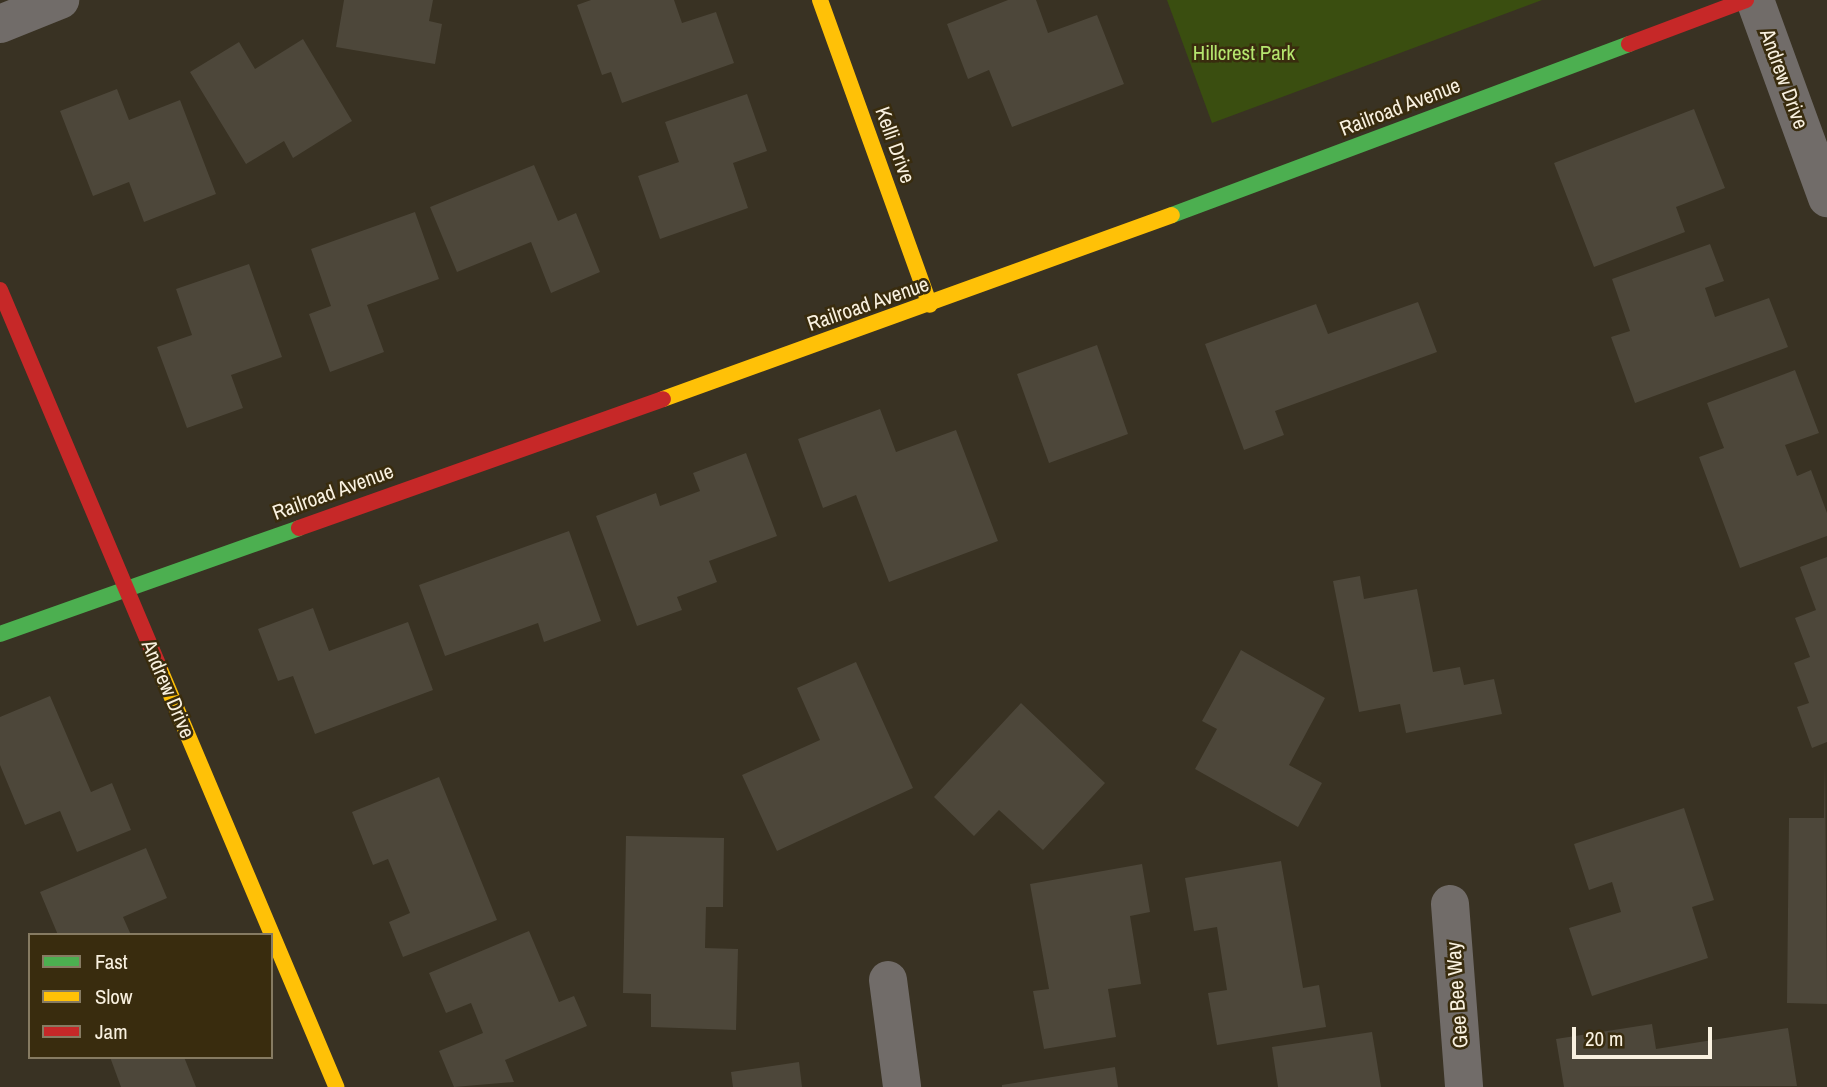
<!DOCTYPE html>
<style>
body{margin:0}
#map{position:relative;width:1827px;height:1087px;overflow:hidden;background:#393223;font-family:"Archivo Narrow",sans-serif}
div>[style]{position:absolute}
.green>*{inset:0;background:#3a4e10}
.building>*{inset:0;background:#4d473a}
.street>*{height:38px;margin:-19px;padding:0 19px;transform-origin:19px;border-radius:19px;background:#716c69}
.fast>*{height:16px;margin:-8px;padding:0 8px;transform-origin:8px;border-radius:8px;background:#4caf50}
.slow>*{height:16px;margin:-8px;padding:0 8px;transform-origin:8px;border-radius:8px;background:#ffc107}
.jam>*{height:16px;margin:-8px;padding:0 8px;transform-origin:8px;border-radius:8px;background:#c62828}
span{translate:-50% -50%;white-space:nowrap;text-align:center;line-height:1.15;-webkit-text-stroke:5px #392c0e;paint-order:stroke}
.park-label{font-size:21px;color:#b5e66e}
.street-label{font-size:21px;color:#f9f1e0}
.legend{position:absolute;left:28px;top:933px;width:245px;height:126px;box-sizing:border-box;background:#392c0e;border:2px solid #867b62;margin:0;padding:9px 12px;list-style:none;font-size:21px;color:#f9f1e0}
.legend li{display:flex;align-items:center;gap:14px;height:35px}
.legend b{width:35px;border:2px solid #867b62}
.scale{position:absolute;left:1572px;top:1027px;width:140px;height:32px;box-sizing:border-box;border:4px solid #f9f1e0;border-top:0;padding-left:9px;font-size:21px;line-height:24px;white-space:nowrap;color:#f9f1e0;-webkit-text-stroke:5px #392c0e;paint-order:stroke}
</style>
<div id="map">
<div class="green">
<div style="clip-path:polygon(1167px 0,1542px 0,1212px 123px)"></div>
</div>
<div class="building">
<div style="clip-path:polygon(344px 0,433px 0,429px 21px,442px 24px,435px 64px,336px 47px)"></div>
<div style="clip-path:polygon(591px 0,674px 0,682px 23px,716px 12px,734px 63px,622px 103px,611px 72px,602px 75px,577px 5px)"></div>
<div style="clip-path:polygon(1008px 0,1036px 0,1048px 33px,1097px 15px,1124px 84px,1012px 127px,989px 70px,968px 79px,947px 24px)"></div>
<div style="clip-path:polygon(303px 39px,352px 121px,293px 158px,284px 141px,246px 164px,190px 72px,239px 42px,255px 69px)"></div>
<div style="clip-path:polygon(117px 89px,129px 120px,180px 100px,216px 194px,144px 222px,129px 182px,93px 196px,60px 111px)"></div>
<div style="clip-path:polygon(747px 94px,767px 151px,733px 163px,748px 208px,660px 239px,638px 176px,679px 162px,665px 122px)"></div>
<div style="clip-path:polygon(1694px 109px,1725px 188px,1676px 207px,1685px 232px,1594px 267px,1554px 163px)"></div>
<div style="clip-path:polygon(534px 165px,558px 221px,576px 213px,600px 272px,551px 293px,531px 242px,457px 272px,430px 207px)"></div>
<div style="clip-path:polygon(415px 212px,439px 279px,367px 305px,384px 352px,330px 372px,309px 314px,331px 306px,311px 249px)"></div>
<div style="clip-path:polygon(1710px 244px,1724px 281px,1705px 288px,1715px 317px,1769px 298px,1788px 347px,1635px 403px,1611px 337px,1630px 331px,1612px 279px)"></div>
<div style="clip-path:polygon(249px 264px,282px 357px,231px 375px,243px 408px,187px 428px,157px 347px,192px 335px,176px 289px)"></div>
<div style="clip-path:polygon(1418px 302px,1437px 352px,1275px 411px,1284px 435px,1244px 450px,1205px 344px,1316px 304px,1328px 334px)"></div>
<div style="clip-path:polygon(1097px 345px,1128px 434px,1049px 463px,1017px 374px)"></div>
<div style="clip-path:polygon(1795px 370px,1819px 433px,1785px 445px,1797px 476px,1811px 470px,1827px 513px,1827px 536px,1740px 568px,1699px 457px,1724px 448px,1707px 403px)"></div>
<div style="clip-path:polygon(880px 409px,896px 452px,956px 430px,998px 541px,889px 582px,856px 495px,823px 508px,798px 439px)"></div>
<div style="clip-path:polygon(746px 453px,777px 536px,709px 561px,717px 582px,677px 597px,682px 610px,637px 626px,596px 516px,656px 493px,660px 506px,700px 491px,693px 473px)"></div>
<div style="clip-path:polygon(569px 531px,601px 621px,544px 642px,538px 623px,445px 656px,419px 585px)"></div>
<div style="clip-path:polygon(1827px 557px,1827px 742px,1812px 748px,1797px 707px,1809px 703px,1794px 663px,1810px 657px,1795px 618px,1816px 610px,1800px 567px)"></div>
<div style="clip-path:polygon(1360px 576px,1364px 599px,1417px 589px,1433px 672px,1460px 667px,1464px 685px,1494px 679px,1502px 714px,1406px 733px,1400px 704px,1359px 712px,1333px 581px)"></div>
<div style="clip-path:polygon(313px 608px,329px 651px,408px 622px,433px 690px,315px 734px,293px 676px,278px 681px,258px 629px)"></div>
<div style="clip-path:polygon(1241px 650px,1325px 698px,1289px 765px,1322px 783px,1298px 827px,1195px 769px,1217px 729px,1202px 721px)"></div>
<div style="clip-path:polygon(856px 662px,913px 788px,777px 851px,742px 775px,820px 740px,797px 688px)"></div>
<div style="clip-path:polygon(50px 696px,91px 792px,112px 783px,131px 830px,77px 852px,60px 811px,25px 825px,0 765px,0 717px)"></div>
<div style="clip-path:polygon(1021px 703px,1105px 783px,1043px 850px,999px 810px,974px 836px,934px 797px)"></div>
<div style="clip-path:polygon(1825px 764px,1827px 1004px,1787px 1003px,1789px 818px,1824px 818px)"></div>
<div style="clip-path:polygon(439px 777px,497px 920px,403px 957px,389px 922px,410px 913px,388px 859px,373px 865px,352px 812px)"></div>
<div style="clip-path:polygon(1684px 808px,1714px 900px,1692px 907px,1708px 958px,1592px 996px,1569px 928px,1621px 912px,1612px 882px,1589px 890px,1574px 844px)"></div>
<div style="clip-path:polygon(626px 836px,724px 838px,723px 907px,706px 907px,705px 948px,738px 949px,736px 1030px,651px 1027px,651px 994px,623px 993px)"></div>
<div style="clip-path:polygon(146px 848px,167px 898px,123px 917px,131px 935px,58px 935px,40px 892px)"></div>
<div style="clip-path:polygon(1281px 861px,1303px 988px,1319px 985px,1326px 1027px,1217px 1045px,1208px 993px,1227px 990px,1217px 927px,1194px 931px,1185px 878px)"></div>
<div style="clip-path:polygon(1142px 864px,1150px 912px,1130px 916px,1141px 984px,1108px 989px,1116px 1037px,1044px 1049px,1033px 991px,1049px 989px,1030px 884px)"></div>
<div style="clip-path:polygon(529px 931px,559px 1002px,574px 996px,587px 1026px,505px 1060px,514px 1082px,454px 1087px,439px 1051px,483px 1033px,471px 1003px,446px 1013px,429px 973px)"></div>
<div style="clip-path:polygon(1652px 1024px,1656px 1049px,1788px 1028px,1797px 1086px,1564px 1087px,1556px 1039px)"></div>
<div style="clip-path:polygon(1372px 1032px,1381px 1087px,1278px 1087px,1272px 1047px)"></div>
<div style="clip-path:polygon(110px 1057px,184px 1057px,196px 1087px,121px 1087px)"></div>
<div style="clip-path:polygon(799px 1062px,802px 1087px,733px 1087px,731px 1072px)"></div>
<div style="clip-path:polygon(1115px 1067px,1118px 1087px,1002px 1087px,1002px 1085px)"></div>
</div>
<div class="street">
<div style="left:1755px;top:0;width:211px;rotate:70deg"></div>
<div style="left:0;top:24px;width:65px;rotate:-21.8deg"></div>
<div style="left:1450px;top:904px;width:184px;rotate:85.6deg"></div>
<div style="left:888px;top:980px;width:108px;rotate:82.5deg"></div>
</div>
<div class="fast">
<div style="left:1172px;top:215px;width:488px;rotate:-20.5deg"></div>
<div style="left:0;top:634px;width:317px;rotate:-19.5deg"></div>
</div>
<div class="slow">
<div style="left:820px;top:0;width:324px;rotate:70.2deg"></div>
<div style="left:663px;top:399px;width:541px;rotate:-19.87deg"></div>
<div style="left:159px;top:667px;width:456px;rotate:67.1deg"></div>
</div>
<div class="jam">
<div style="left:1629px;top:44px;width:125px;rotate:-20.6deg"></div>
<div style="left:0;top:290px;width:409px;rotate:67.1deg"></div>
<div style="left:299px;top:528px;width:386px;rotate:-19.5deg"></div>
</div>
<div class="park-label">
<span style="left:1244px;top:53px">Hillcrest Park</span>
</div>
<div class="street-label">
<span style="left:1784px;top:79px;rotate:70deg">Andrew Drive</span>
<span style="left:1400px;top:107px;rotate:-21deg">Railroad Avenue</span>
<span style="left:895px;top:145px;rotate:70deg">Kelli Drive</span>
<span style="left:868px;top:304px;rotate:-19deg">Railroad Avenue</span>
<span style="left:333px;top:492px;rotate:-20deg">Railroad Avenue</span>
<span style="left:168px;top:689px;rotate:67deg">Andrew Drive</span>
<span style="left:1457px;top:995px;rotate:-94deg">Gee Bee Way</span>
</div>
<ul class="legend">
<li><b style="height:9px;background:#4caf50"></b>Fast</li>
<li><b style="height:9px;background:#ffc107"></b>Slow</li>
<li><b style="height:9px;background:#c62828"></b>Jam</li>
</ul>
<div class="scale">20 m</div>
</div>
